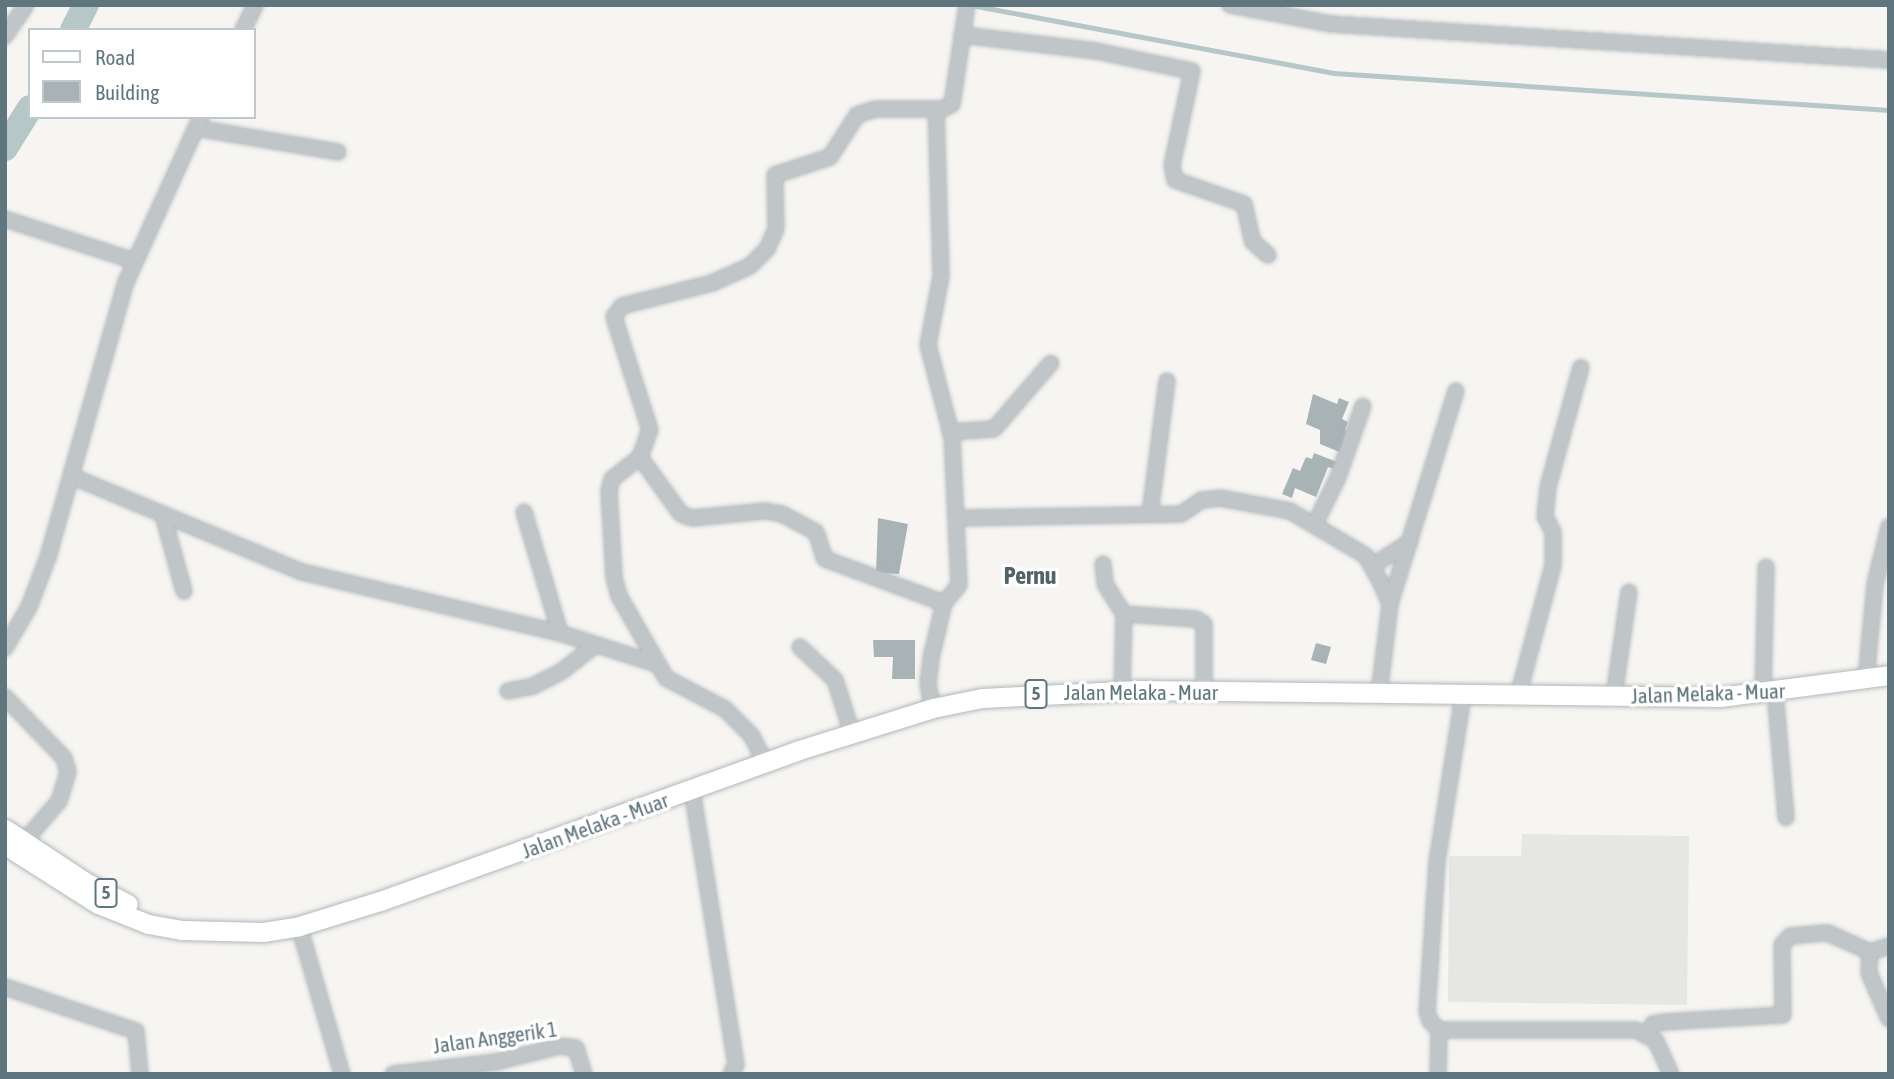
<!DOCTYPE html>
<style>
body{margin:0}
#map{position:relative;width:1894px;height:1079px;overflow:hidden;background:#f6f5f2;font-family:"Asap Condensed",sans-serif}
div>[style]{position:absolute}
.built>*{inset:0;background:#e6e7e5}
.stream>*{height:4.5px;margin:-2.25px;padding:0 2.25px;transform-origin:2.25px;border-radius:2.25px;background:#b6c7c8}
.river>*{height:26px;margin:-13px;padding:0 13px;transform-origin:13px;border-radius:13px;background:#b6c7c8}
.building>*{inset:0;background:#a7b3b5}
.roads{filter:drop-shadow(0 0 2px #b1b8bb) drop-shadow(0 0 2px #b1b8bb)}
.minor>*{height:14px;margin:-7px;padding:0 7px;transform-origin:7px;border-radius:7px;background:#c0c6c8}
.major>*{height:19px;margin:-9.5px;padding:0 9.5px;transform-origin:9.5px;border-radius:9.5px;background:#fff}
span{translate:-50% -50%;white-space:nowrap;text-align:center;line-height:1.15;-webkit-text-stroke:7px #fff;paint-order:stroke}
.shield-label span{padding:2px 5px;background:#fff;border:2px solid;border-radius:5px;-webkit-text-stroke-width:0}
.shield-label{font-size:19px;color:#5f767e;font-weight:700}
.street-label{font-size:21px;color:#5f767e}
.quarter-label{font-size:24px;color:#526269;font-weight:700}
.frame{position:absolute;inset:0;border:7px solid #5f767e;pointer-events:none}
.legend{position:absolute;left:28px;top:28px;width:228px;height:91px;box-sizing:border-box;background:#fff;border:2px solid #bfc8cb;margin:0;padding:9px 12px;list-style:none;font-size:21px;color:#5f767e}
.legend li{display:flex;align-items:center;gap:14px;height:35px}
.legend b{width:35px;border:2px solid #bfc8cb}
</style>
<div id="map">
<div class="built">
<div style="clip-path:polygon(1522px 834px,1689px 836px,1687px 1005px,1448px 1002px,1449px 856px,1521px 856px)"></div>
</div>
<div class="stream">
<div style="left:971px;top:5px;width:369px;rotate:10.6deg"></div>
<div style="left:1334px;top:73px;width:556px;rotate:3.81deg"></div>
</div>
<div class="river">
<div style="left:73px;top:30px;width:28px;rotate:-63deg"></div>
<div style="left:5px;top:148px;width:47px;rotate:-58deg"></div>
</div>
<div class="building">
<div style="clip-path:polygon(1313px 394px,1337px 404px,1339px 398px,1349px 402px,1342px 419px,1348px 422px,1345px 430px,1351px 432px,1342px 453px,1320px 444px,1320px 430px,1306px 424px)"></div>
<div style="clip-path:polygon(1314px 453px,1337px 462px,1334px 469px,1328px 467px,1316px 497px,1295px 488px,1292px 498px,1282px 494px,1293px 468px,1300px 471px,1306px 457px,1312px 459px)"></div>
<div style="clip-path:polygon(878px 518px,908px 524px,899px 574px,876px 573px)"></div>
<div style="clip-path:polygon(873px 640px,915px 640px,915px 679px,892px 679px,893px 657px,874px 657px)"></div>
<div style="clip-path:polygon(1316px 643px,1331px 647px,1326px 664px,1311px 660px)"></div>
</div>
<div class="roads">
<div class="minor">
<div style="left:1230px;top:5px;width:103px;rotate:10.7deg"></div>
<div style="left:1331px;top:24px;width:559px;rotate:3.69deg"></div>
<div style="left:243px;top:30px;width:28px;rotate:-64deg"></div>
<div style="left:962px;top:35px;width:135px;rotate:6.8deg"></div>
<div style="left:1096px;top:51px;width:98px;rotate:11.8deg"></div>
<div style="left:1192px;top:71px;width:96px;rotate:102deg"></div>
<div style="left:1172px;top:165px;width:15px;rotate:79deg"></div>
<div style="left:1175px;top:180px;width:73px;rotate:19.2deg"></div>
<div style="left:1244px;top:204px;width:39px;rotate:77deg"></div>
<div style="left:1253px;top:242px;width:20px;rotate:41deg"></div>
<div style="left:5px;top:36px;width:37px;rotate:-56deg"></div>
<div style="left:196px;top:128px;width:144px;rotate:9.6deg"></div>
<div style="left:5px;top:219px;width:136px;rotate:18deg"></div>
<div style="left:950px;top:432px;width:44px;rotate:-3.9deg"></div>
<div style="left:994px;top:429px;width:87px;rotate:-49.2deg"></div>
<div style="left:640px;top:457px;width:70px;rotate:54.3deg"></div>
<div style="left:681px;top:514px;width:12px;rotate:20deg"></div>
<div style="left:692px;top:518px;width:74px;rotate:-5.4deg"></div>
<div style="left:766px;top:511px;width:16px;rotate:11deg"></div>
<div style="left:782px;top:514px;width:38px;rotate:28deg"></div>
<div style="left:816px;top:532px;width:28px;rotate:72deg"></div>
<div style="left:825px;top:559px;width:127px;rotate:20.3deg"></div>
<div style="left:71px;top:476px;width:250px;rotate:22.6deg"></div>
<div style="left:302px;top:572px;width:265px;rotate:13.3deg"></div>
<div style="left:560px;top:633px;width:101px;rotate:17.9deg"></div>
<div style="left:524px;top:512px;width:126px;rotate:73.4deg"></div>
<div style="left:1150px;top:514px;width:134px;rotate:-82.7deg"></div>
<div style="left:163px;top:515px;width:79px;rotate:74.6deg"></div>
<div style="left:959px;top:518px;width:222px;rotate:-1deg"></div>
<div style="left:1181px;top:514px;width:25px;rotate:-34deg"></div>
<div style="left:1202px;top:500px;width:18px;rotate:-6deg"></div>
<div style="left:1220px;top:498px;width:71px;rotate:10.5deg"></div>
<div style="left:1290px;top:511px;width:88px;rotate:30.6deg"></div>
<div style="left:1366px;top:556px;width:26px;rotate:61deg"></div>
<div style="left:1379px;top:579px;width:27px;rotate:66deg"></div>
<div style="left:1390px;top:604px;width:92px;rotate:96.9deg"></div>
<div style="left:1315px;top:524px;width:52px;rotate:-63.9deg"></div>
<div style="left:1338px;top:477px;width:75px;rotate:-70.6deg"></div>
<div style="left:1103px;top:564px;width:20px;rotate:84deg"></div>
<div style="left:1105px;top:584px;width:36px;rotate:58deg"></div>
<div style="left:1372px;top:566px;width:45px;rotate:-32.3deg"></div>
<div style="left:1390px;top:604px;width:223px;rotate:-72.8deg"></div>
<div style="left:800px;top:647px;width:48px;rotate:43.3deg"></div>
<div style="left:835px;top:680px;width:56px;rotate:72.2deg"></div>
<div style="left:5px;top:648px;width:48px;rotate:-59.7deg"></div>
<div style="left:29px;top:607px;width:53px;rotate:-69.2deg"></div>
<div style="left:48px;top:557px;width:286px;rotate:-74.2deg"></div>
<div style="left:126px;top:282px;width:181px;rotate:-65.6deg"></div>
<div style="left:1866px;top:680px;width:96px;rotate:-84.6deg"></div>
<div style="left:1875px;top:584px;width:59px;rotate:-76.2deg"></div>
<div style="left:508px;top:691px;width:25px;rotate:-11deg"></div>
<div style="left:533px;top:686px;width:31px;rotate:-27deg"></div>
<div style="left:561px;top:672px;width:42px;rotate:-38.2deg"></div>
<div style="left:1122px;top:691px;width:77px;rotate:-88.5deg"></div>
<div style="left:1124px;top:614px;width:72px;rotate:4deg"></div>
<div style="left:1196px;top:619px;width:9px;rotate:32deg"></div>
<div style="left:1204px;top:624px;width:68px;rotate:90deg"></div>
<div style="left:1775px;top:692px;width:126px;rotate:85deg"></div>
<div style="left:1763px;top:693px;width:126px;rotate:-88.6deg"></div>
<div style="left:1463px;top:696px;width:168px;rotate:98.9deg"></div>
<div style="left:1437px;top:862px;width:149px;rotate:93.8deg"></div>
<div style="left:1427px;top:1011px;width:10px;rotate:73deg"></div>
<div style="left:1430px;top:1021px;width:13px;rotate:45deg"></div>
<div style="left:1439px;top:1030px;width:197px"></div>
<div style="left:1636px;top:1030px;width:23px;rotate:29deg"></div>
<div style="left:1656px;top:1041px;width:36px;rotate:66deg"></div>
<div style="left:1518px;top:696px;width:136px;rotate:-75deg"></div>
<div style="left:1553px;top:565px;width:33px;rotate:-90deg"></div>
<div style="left:1553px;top:532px;width:18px;rotate:-117deg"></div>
<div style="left:1545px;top:516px;width:29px;rotate:-84deg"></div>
<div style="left:1548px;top:487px;width:124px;rotate:-74.6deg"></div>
<div style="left:1614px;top:696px;width:105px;rotate:-81.8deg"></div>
<div style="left:5px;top:697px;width:85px;rotate:46deg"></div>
<div style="left:64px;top:758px;width:15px;rotate:74deg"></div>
<div style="left:68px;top:772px;width:30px;rotate:107deg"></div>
<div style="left:59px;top:801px;width:46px;rotate:130.6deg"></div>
<div style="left:933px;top:708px;width:25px;rotate:-102deg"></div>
<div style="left:928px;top:684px;width:26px;rotate:-83deg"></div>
<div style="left:931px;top:658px;width:57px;rotate:-76.7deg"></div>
<div style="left:944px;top:603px;width:23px;rotate:-50deg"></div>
<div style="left:959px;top:585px;width:148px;rotate:-92.7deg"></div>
<div style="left:952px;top:437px;width:95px;rotate:-104.6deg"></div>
<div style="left:928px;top:345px;width:70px;rotate:-79.3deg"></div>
<div style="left:941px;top:276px;width:167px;rotate:-91.7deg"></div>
<div style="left:765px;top:762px;width:30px;rotate:-117deg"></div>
<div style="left:751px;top:735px;width:37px;rotate:-135deg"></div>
<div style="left:725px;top:709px;width:67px;rotate:-152.3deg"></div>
<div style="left:666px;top:678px;width:95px;rotate:-119.8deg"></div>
<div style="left:619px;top:596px;width:20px;rotate:-105deg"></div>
<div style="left:614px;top:577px;width:86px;rotate:-93.3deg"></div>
<div style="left:609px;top:491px;width:12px;rotate:-76deg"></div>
<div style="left:612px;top:479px;width:36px;rotate:-38deg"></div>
<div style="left:640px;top:457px;width:29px;rotate:-70deg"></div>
<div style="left:650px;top:430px;width:119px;rotate:-107.7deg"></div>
<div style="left:614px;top:317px;width:14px;rotate:-54deg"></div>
<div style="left:622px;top:306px;width:93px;rotate:-14.3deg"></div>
<div style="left:712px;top:283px;width:42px;rotate:-24.1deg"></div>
<div style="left:750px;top:266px;width:24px;rotate:-45deg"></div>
<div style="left:767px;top:249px;width:22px;rotate:-66deg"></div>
<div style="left:776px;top:229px;width:54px;rotate:-91.1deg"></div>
<div style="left:775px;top:175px;width:58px;rotate:-18.1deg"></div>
<div style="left:830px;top:157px;width:50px;rotate:-57.3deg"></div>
<div style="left:857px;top:115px;width:19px;rotate:-18deg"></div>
<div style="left:875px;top:109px;width:68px"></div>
<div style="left:943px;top:109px;width:10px;rotate:-29deg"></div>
<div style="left:952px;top:104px;width:100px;rotate:-81.4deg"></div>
<div style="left:692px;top:790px;width:278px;rotate:80.9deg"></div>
<div style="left:736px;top:1065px;width:10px;rotate:119deg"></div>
<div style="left:299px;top:926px;width:154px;rotate:73.8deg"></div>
<div style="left:1889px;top:946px;width:20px;rotate:162deg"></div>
<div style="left:1870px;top:952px;width:21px;rotate:93deg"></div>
<div style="left:1869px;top:973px;width:50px;rotate:66.5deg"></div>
<div style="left:5px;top:987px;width:138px;rotate:18.6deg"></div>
<div style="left:136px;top:1031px;width:43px;rotate:84.7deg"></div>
<div style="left:1647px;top:1034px;width:12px;rotate:-59deg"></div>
<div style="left:1653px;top:1024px;width:11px;rotate:-10deg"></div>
<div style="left:1664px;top:1022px;width:119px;rotate:-3.4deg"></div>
<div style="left:1783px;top:1015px;width:70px;rotate:-90.8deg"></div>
<div style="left:1782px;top:945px;width:12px;rotate:-48deg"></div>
<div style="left:1790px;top:936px;width:38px;rotate:-5deg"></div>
<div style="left:1828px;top:933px;width:46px;rotate:24.3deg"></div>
<div style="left:393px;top:1074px;width:104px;rotate:-6.6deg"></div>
<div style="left:496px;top:1062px;width:66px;rotate:-14deg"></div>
<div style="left:560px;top:1046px;width:16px;rotate:7deg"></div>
<div style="left:576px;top:1048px;width:27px;rotate:73deg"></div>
<div style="left:1438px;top:1074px;width:44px;rotate:-88.7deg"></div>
</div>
<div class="major">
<div style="left:5px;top:829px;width:96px;rotate:33.5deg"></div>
<div style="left:85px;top:882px;width:48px;rotate:27.1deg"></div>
<div style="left:5px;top:845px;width:110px;rotate:32.4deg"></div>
<div style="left:98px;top:904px;width:54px;rotate:21.8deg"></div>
<div style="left:148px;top:924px;width:35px;rotate:10deg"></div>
<div style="left:182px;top:930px;width:81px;rotate:1.4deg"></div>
<div style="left:263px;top:932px;width:36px;rotate:-9deg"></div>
<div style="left:299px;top:926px;width:85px;rotate:-17.2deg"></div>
<div style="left:380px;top:901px;width:445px;rotate:-19.8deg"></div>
<div style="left:799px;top:750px;width:140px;rotate:-17.4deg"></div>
<div style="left:933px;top:708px;width:50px;rotate:-11.5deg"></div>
<div style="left:982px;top:698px;width:159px;rotate:-2.9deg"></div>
<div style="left:1141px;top:690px;width:579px;rotate:0.69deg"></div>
<div style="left:1720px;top:697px;width:170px;rotate:-7.4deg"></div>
</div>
</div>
<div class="shield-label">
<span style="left:1036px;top:694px">5</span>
<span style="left:106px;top:893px">5</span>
</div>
<div class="street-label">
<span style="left:1141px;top:692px">Jalan Melaka - Muar</span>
<span style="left:1708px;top:693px;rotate:-2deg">Jalan Melaka - Muar</span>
<span style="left:595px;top:825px;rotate:-20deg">Jalan Melaka - Muar</span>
<span style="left:495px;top:1037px;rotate:-8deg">Jalan Anggerik 1</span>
</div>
<div class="quarter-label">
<span style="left:1030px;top:576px">Pernu</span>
</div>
<div class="frame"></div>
<ul class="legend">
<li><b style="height:9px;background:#fff"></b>Road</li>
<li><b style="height:19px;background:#a7b3b5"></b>Building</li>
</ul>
</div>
